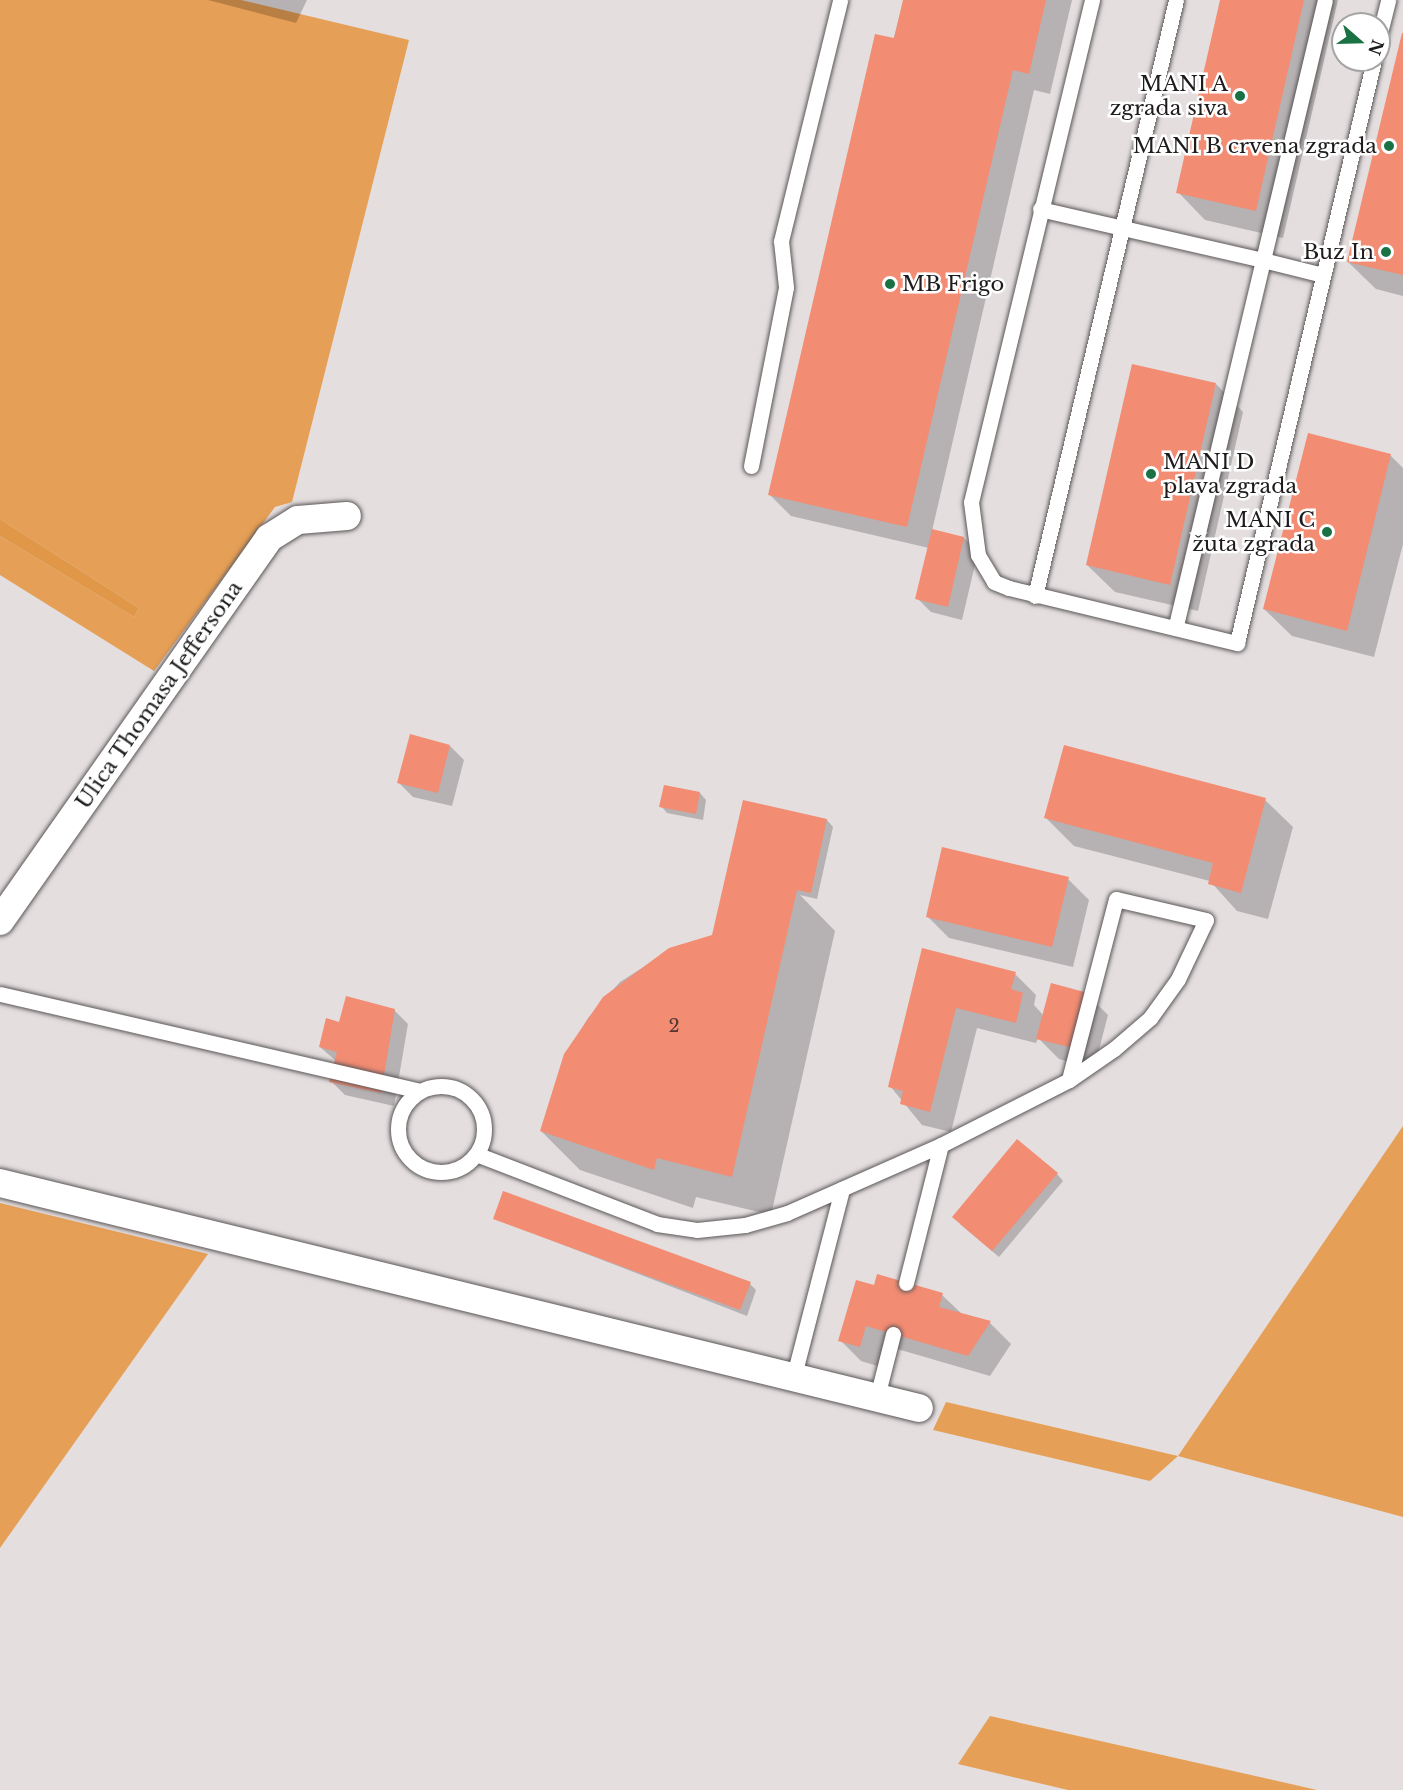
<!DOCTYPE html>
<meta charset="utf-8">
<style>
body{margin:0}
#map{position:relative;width:1403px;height:1790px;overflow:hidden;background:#e4dedf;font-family:"Libre Baskerville",serif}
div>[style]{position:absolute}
.green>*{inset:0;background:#e69f56}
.forest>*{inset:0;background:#e19748}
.shadow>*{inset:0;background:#0003}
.building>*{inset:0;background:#f28c73}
.roads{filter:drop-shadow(0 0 2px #5b5657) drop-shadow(0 0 2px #5b5657)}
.service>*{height:15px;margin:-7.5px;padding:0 7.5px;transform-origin:7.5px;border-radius:7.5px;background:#fff}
.service>.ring{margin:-7.5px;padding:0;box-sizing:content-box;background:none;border:15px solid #fff;border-radius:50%}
.minor>*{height:28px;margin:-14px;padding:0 14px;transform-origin:14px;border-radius:14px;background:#fff}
.dots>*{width:16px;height:16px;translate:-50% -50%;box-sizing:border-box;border:3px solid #fff;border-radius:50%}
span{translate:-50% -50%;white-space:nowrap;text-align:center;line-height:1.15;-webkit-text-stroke:5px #fff;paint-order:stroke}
.number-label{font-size:18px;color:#523732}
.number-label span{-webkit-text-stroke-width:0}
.poi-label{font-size:21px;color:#1d1b1c}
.right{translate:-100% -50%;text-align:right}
.left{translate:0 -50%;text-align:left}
.street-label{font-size:21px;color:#1d1b1c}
.north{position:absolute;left:1331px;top:12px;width:60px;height:60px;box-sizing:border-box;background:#fff;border:2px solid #a5a4a4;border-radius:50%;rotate:110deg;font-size:16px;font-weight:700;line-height:24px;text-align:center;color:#1d1b1c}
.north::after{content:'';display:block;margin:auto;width:21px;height:27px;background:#1a7144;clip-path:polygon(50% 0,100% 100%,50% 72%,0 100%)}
</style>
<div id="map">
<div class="green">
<div style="clip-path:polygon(0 0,241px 0,409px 40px,292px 502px,275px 507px,154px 671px,0 575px,0 536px,134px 617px,139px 608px,0 519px)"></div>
<div style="clip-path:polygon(1403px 1126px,1403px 1517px,1178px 1456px,1150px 1481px,933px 1430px,946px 1402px,1178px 1456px)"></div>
<div style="clip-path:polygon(0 1203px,208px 1254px,0 1548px)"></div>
<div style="clip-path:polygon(990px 1716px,1317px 1790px,1068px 1790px,958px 1764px)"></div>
</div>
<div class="forest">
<div style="clip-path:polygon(0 519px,139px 608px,134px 617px,0 536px)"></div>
</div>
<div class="shadow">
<div style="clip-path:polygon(208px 0,307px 0,296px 23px)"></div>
<div style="clip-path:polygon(904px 0,1072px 0,1050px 94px,1034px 90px,932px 531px,964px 538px,978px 552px,962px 620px,931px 612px,917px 598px,929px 548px,791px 516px,770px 495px)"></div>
<div style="clip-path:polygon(1222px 0,1338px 0,1283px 238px,1205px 220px,1178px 192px)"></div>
<div style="clip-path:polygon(1403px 35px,1403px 296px,1376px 289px,1348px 262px)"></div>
<div style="clip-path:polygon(1216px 384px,1243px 412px,1198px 611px,1115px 592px,1087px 565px)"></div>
<div style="clip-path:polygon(1309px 435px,1391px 456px,1403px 468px,1403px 544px,1374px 657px,1292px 636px,1264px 609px)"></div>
<div style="clip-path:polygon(450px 746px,464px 760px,452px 806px,413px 797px,399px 783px)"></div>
<div style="clip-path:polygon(700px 793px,706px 800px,703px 820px,667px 813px,661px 806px)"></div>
<div style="clip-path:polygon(1265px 800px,1293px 827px,1268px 919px,1237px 911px,1210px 881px,1074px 846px,1046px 818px)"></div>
<div style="clip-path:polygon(827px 820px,833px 827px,817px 899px,800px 895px,835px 931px,771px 1215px,696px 1197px,693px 1208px,580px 1170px,541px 1131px,566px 1055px,588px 1018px,620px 982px,670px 950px,713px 936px)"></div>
<div style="clip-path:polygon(1068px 879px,1089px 900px,1073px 967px,949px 938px,928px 917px)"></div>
<div style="clip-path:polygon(924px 950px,1015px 974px,1036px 995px,1034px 1005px,1044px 1016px,1087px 994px,1108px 1015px,1094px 1069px,1059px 1059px,1038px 1038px,1036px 1043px,977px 1028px,951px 1132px,922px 1125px,890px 1086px)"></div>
<div style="clip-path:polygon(394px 1010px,408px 1024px,394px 1106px,345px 1095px,331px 1081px,336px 1061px,320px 1047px,341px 1023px)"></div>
<div style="clip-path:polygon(1057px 1174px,1063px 1181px,999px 1257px,960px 1224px)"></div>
<div style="clip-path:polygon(494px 1218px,750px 1284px,756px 1290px,747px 1316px)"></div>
<div style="clip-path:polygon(875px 1287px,942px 1295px,963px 1315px,990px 1323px,1011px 1344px,990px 1376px,887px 1346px,881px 1367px,861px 1361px,840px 1340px)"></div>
</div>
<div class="building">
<div style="clip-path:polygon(903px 0,1046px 0,1029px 74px,1013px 70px,907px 527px,768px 495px,875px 34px,894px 38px)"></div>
<div style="clip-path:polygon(1220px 0,1304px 0,1256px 211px,1176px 193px)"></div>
<div style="clip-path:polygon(1402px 33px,1403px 33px,1403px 275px,1347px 262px)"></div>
<div style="clip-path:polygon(1132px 364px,1216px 383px,1170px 585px,1086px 565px)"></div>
<div style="clip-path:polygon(1308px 433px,1391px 454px,1347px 631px,1263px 609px)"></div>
<div style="clip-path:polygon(932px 529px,964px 537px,948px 607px,915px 599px)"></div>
<div style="clip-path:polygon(410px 734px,450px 745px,438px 793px,397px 783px)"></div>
<div style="clip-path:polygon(1064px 745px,1266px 798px,1241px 893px,1208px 884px,1213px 863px,1044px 818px)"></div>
<div style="clip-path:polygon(664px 785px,700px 792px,696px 814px,659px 807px)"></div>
<div style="clip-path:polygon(743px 800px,827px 819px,811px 893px,797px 890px,732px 1177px,657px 1158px,654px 1170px,540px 1131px,564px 1054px,603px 997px,669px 948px,712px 935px)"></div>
<div style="clip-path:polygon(942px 847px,1069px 877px,1052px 947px,926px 917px)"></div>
<div style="clip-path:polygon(922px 948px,1016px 972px,1011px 989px,1023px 993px,1016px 1023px,956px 1008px,930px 1112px,900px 1104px,903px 1091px,888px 1087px)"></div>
<div style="clip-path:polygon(1051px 983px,1088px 993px,1074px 1048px,1036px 1039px)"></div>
<div style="clip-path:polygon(346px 996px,395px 1009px,381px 1093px,329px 1082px,337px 1052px,319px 1047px,326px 1018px,339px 1022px)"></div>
<div style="clip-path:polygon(1017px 1139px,1058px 1173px,992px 1251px,952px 1217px)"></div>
<div style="clip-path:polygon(503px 1191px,751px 1282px,740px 1310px,493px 1219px)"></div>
<div style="clip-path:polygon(877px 1274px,943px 1293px,939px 1307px,991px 1321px,968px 1356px,866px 1326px,860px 1347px,838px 1341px,856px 1280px,874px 1285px)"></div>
</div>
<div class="roads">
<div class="service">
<div style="left:1092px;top:0;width:516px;rotate:103.55deg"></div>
<div style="left:971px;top:502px;width:53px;rotate:82.5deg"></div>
<div style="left:978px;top:555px;width:31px;rotate:59deg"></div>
<div style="left:994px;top:582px;width:16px;rotate:22deg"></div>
<div style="left:1009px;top:588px;width:235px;rotate:13.6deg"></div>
<div style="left:1237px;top:643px;width:599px;rotate:-76.78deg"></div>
<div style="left:1379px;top:37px;width:38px;rotate:-76deg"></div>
<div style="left:1040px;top:209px;width:229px;rotate:12.9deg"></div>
<div style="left:1263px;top:260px;width:378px;rotate:103.4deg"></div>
<div style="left:1323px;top:275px;width:62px;rotate:-166deg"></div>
<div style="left:1263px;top:260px;width:267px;rotate:-76.6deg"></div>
<div style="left:751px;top:466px;width:182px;rotate:-78.9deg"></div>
<div style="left:786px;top:287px;width:46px;rotate:-96.2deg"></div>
<div style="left:781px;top:241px;width:248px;rotate:-76.2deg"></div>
<div style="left:1035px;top:596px;width:612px;rotate:-76.69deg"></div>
<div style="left:0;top:994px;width:431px;rotate:13deg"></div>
<div class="ring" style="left:398px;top:1086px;width:71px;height:71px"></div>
<div style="left:476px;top:1154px;width:194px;rotate:21.1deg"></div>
<div style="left:657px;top:1224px;width:40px;rotate:8.5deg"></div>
<div style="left:697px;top:1230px;width:48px;rotate:-5.9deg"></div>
<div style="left:745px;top:1225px;width:44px;rotate:-15.9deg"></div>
<div style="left:787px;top:1213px;width:168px;rotate:-23.8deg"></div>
<div style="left:941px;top:1145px;width:144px;rotate:-26.9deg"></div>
<div style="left:1069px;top:1080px;width:55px;rotate:-34.6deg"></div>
<div style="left:1114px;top:1049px;width:48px;rotate:-40.7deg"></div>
<div style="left:1150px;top:1018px;width:48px;rotate:-54.3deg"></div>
<div style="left:1178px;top:979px;width:65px;rotate:-64.6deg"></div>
<div style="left:1206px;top:920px;width:92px;rotate:-166.9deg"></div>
<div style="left:1116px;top:899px;width:187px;rotate:104.6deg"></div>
<div style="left:906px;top:1283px;width:142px;rotate:-75.8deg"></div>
<div style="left:794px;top:1375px;width:192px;rotate:-75.5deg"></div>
<div style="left:877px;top:1397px;width:65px;rotate:-75.7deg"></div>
</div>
<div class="minor">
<div style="left:0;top:921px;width:468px;rotate:-54.9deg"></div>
<div style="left:269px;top:538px;width:34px;rotate:-32deg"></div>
<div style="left:298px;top:520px;width:49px;rotate:-4.7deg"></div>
<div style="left:0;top:1183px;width:946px;rotate:13.76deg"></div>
</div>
</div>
<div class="dots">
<div style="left:1240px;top:96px;background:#1a7144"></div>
<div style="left:1389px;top:146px;background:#1a7144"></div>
<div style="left:1386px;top:252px;background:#1a7144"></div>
<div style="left:890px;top:284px;background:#1a7144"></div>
<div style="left:1151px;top:474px;background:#1a7144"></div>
<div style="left:1327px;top:532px;background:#1a7144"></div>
</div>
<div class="number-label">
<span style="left:674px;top:1026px">2</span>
</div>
<div class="poi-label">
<span class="right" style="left:1228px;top:96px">MANI A<br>zgrada siva</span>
<span class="right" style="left:1377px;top:146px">MANI B crvena zgrada</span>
<span class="right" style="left:1374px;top:252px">Buz In</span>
<span class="left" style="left:902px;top:284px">MB Frigo</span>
<span class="left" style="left:1163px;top:474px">MANI D<br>plava zgrada</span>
<span class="right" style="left:1315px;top:532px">MANI C<br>žuta zgrada</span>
</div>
<div class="street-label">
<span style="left:159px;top:695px;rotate:-55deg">Ulica Thomasa Jeffersona</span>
</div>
<div class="north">N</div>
</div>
